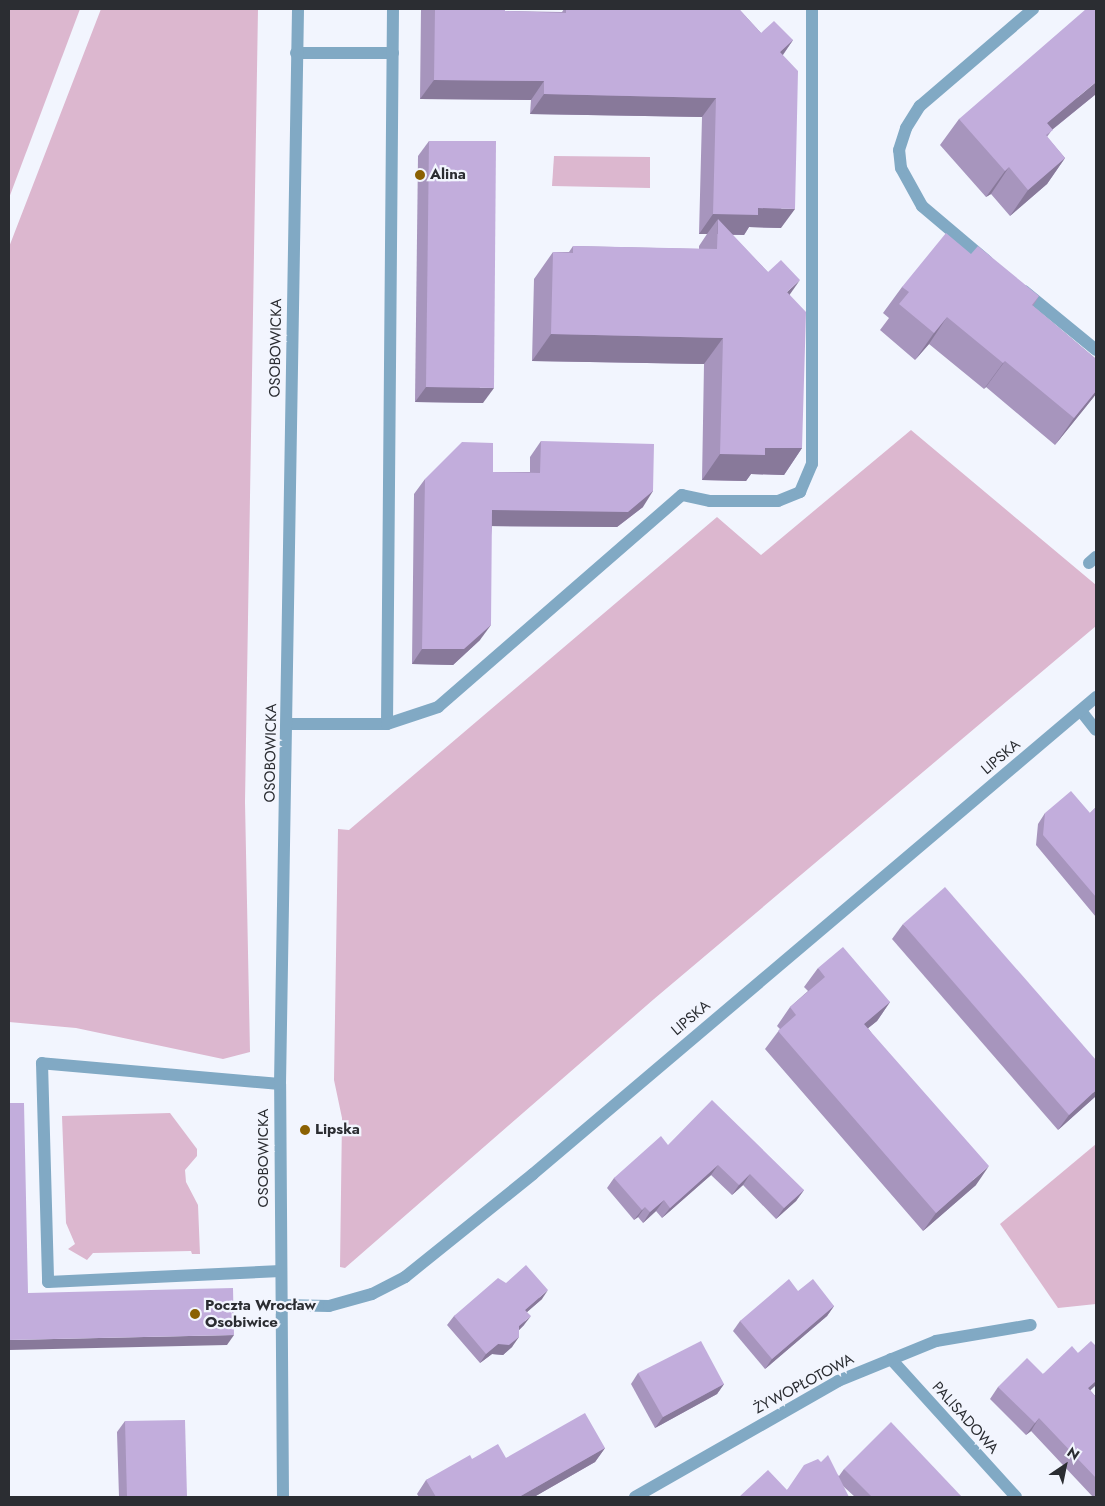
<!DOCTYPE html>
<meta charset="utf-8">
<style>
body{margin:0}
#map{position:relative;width:1105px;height:1506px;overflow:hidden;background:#f2f5fe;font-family:Jost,sans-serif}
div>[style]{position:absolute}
.green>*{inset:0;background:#dcb7cf}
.minor>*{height:12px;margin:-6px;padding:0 6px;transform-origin:6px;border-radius:6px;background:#81a9c4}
.wall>*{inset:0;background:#a795bd}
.shaded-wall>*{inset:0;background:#88799a}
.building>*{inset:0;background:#c2addc}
.dots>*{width:14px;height:14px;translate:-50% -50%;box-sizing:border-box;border:2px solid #f2f5fe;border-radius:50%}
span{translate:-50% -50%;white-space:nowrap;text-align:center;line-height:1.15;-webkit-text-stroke:4.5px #f2f5fe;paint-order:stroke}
.poi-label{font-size:15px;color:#2b2d32;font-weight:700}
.left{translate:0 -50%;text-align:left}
.street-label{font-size:15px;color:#2b2d32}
.frame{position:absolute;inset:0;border:10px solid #2b2d32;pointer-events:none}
.north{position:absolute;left:1040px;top:1441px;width:50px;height:50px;-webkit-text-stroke:4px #f2f5fe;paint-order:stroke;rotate:34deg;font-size:14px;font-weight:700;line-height:20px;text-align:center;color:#2b2d32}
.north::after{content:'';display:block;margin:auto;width:18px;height:22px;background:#2b2d32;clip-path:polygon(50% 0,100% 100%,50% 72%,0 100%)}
</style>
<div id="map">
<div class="green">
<div style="clip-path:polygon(9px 9px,80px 9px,9px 198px)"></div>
<div style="clip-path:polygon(101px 9px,258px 9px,245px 802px,250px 1052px,223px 1059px,76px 1028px,9px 1022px,9px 247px)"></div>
<div style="clip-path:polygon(554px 156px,650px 157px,650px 188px,552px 186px)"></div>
<div style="clip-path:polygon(911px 430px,1096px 585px,1096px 626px,654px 999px,345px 1268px,340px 1267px,342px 1118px,334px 1080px,338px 829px,349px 830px,717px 517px,761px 555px)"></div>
<div style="clip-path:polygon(170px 1113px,197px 1149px,197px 1156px,185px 1170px,186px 1182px,198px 1205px,200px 1254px,192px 1254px,191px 1251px,93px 1253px,87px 1260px,68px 1249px,75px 1244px,66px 1223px,62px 1116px)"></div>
<div style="clip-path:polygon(1096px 1144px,1096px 1304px,1058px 1308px,1000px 1224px)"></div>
</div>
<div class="minor">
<div style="left:296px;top:53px;width:97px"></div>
<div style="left:987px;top:261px;width:85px;rotate:-139.8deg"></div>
<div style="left:922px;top:206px;width:43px;rotate:-118.9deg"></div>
<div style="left:901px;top:168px;width:18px;rotate:-96deg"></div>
<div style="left:899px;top:150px;width:23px;rotate:-72deg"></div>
<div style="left:906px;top:128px;width:26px;rotate:-58deg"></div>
<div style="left:920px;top:106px;width:149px;rotate:-40.6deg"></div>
<div style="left:1024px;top:291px;width:93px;rotate:39.3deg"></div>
<div style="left:1089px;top:563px;width:9px;rotate:-41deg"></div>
<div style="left:1081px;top:711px;width:24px;rotate:52deg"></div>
<div style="left:288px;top:724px;width:99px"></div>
<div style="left:387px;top:724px;width:715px;rotate:-89.52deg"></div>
<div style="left:387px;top:724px;width:54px;rotate:-18.4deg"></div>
<div style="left:438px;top:707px;width:323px;rotate:-41deg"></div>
<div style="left:682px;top:495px;width:29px;rotate:12deg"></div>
<div style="left:710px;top:501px;width:68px"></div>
<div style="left:778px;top:501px;width:24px;rotate:-22deg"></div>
<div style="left:800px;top:492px;width:30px;rotate:-67deg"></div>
<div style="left:812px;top:464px;width:455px;rotate:-90deg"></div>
<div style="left:280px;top:1084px;width:239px;rotate:-175deg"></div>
<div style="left:42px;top:1063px;width:219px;rotate:88.4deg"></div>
<div style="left:48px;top:1282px;width:233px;rotate:-2.7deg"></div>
<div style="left:281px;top:1305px;width:48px;rotate:1.2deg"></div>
<div style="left:329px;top:1306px;width:45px;rotate:-15.6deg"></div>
<div style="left:372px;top:1294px;width:37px;rotate:-27deg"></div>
<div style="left:405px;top:1277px;width:164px;rotate:-38.8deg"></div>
<div style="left:533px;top:1174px;width:738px;rotate:-40.27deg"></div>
<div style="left:891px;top:1359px;width:186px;rotate:47.8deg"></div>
<div style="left:283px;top:1497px;width:413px;rotate:-90.4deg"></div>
<div style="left:280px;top:1084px;width:1075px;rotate:-89.04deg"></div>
<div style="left:635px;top:1497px;width:234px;rotate:-29.7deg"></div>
<div style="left:838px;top:1381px;width:106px;rotate:-22.2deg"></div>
<div style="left:936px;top:1341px;width:96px;rotate:-9.6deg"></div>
</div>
<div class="wall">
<div style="clip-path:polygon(421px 9px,505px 9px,505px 11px,562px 12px,564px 9px,666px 9px,701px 10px,701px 9px,739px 9px,761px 33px,793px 40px,783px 55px,781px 228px,749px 227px,744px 235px,732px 235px,790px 295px,802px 448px,784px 475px,751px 474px,746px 481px,702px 480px,704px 364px,532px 361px,534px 279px,553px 252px,569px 252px,573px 246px,699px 249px,699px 246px,707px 234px,699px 234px,702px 117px,530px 114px,531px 100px,420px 99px)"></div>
<div style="clip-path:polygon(1096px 94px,1052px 130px,1047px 137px,1065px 158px,1047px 184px,1010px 216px,991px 194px,986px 197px,940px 145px,959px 119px)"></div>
<div style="clip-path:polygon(429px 141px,483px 403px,415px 402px,418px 156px)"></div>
<div style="clip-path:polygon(971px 254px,1039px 296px,1033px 306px,1096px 359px,1096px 394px,1055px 445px,986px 387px,984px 389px,929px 344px,915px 360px,880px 330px,889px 318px,883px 313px,902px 287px)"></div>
<div style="clip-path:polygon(541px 441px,643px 507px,617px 527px,492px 526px,480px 640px,453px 665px,412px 664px,414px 494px,425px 479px,493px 472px,530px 472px,530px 457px)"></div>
<div style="clip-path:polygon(1096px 807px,1096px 917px,1036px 845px,1038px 824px,1045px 813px,1090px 813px)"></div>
<div style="clip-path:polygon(903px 924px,1096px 1096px,1058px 1130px,892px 939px)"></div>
<div style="clip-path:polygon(818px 968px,890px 1002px,877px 1021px,868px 1028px,976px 1185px,923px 1231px,765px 1049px,780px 1029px,777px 1026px,790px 1007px,808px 991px,804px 987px)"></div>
<div style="clip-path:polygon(668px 1145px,804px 1190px,796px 1201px,776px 1219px,743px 1185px,732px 1195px,711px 1175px,662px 1218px,656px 1211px,643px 1223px,638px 1217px,634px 1220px,607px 1188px,614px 1178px)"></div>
<div style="clip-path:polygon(506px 1283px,542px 1299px,527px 1312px,524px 1325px,519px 1330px,512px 1347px,503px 1355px,492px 1354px,480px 1363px,447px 1325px,454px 1316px)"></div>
<div style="clip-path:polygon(798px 1291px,834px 1306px,827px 1316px,765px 1369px,733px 1331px,740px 1321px)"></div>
<div style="clip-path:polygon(1096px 1346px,1096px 1385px,1090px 1390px,1096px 1397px,1096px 1495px,1093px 1497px,1031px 1431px,1026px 1435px,990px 1399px,998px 1387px,1043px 1374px,1078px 1353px)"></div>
<div style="clip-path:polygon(638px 1373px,724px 1384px,717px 1394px,655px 1428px,631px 1384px)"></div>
<div style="clip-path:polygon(125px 1421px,187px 1497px,119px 1497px,117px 1432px)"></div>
<div style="clip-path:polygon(605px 1448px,595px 1462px,534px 1497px,419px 1497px,417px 1494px,426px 1480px,472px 1459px,506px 1458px)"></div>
<div style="clip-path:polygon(821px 1462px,839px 1476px,844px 1469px,962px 1497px,855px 1497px,843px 1486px,787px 1490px)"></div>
</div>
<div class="shaded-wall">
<div style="clip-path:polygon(793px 40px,779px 60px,780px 52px)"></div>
<div style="clip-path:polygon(434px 80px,544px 81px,531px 100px,420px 99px)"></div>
<div style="clip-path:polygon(1096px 82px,1096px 94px,1028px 149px,1047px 123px)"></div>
<div style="clip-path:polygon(544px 94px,716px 98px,702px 117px,530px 114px)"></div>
<div style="clip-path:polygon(1065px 158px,1047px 184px,1010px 216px,1028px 190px)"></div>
<div style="clip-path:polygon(1009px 167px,991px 194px,986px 197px,1005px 171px)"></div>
<div style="clip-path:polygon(758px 208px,795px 209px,781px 228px,749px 227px,744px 235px,717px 234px,718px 219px,707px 234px,699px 234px,713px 214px)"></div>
<div style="clip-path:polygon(800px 280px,781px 307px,787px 292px)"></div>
<div style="clip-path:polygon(947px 317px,929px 344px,915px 360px,934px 333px)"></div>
<div style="clip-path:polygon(551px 334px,723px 338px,704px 364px,532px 361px)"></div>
<div style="clip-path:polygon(1005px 361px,986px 387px,984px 389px,1003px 363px)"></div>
<div style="clip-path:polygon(426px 387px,494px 388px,483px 403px,415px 402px)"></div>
<div style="clip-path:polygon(1096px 391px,1096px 394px,1093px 398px,1055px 445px,1074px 418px)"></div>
<div style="clip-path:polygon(765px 448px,802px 448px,784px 475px,751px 474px,746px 481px,702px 480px,720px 454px)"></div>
<div style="clip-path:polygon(653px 491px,643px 507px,617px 527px,481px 526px,492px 510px)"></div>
<div style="clip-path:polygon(491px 625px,480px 640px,453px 665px,412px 664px,422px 649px)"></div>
<div style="clip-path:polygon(890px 1002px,877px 1021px,851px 1042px,864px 1024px)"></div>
<div style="clip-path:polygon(1096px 1090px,1096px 1096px,1058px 1130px,1069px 1115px)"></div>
<div style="clip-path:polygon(718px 1165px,711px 1175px,662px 1218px,670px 1208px)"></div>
<div style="clip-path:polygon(989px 1166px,976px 1185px,923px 1231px,936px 1213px)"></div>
<div style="clip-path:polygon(750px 1174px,743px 1185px,732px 1195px,739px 1185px)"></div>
<div style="clip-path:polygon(804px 1190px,796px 1201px,776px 1219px,784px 1208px)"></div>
<div style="clip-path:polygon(664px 1200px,656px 1211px,643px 1223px,650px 1212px)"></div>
<div style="clip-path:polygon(645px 1207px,638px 1217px,634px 1220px,642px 1210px)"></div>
<div style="clip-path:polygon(548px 1290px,542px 1299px,519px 1319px,525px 1310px)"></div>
<div style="clip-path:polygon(834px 1306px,827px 1316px,765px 1369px,772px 1359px)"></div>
<div style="clip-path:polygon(531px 1316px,524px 1325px,513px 1336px,519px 1326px)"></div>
<div style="clip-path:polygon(234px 1335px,227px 1345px,9px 1350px,9px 1340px)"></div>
<div style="clip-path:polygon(519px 1337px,512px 1347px,503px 1355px,492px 1354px,480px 1363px,486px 1354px,498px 1344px)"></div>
<div style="clip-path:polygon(1096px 1381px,1096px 1385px,1079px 1401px,1088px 1388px)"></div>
<div style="clip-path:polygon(724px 1384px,717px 1394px,655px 1428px,663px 1417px)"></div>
<div style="clip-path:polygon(1039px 1418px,1031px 1431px,1026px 1435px,1035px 1423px)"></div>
<div style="clip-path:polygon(605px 1448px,595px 1462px,534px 1497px,519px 1497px)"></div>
</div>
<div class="building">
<div style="clip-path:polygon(435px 9px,505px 9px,505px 11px,566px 13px,566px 9px,666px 9px,714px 10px,714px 9px,739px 9px,761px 33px,774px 21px,793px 40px,780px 52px,798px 71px,795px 209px,758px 208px,758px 215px,713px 214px,716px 98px,544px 94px,544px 81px,434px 80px)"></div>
<div style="clip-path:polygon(1086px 9px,1096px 9px,1096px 82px,1047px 123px,1053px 130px,1046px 135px,1065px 158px,1028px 190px,1009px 167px,1005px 171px,959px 119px)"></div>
<div style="clip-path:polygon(429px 141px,496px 141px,494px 388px,426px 387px)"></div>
<div style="clip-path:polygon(718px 219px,768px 272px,781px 260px,800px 280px,787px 292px,806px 312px,802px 448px,765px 448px,765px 455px,720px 454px,723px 338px,551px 334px,553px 252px,573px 253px,573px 246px,717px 249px)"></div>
<div style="clip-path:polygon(946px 233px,971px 254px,978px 246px,1039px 296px,1032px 305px,1096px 359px,1096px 391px,1074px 418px,1005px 361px,1003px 363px,947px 317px,934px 333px,899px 304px,909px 292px,902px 287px)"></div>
<div style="clip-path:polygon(541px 441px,654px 444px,653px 491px,628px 512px,492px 510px,491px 625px,464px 649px,422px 649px,425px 479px,462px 442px,493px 443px,493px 472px,540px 473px)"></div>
<div style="clip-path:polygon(1071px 791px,1090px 813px,1096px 807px,1096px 897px,1043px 835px,1045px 813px)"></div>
<div style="clip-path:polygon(945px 887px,1096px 1060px,1096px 1090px,1069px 1115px,903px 924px)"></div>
<div style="clip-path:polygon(843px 947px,890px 1002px,864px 1024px,989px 1166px,936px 1213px,778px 1031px,796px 1015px,790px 1007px,825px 977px,818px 968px)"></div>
<div style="clip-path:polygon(712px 1100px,804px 1190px,784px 1208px,750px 1174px,739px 1185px,718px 1165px,670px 1208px,664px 1200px,650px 1212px,645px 1207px,642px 1210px,614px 1178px,661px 1136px,668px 1145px)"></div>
<div style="clip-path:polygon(9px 1103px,24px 1103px,28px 1293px,233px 1288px,234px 1335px,9px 1340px)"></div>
<div style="clip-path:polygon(526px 1265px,548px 1290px,525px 1310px,531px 1316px,519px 1326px,519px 1337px,509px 1345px,498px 1344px,486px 1354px,454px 1316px,498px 1278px,506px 1283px)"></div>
<div style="clip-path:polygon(789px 1279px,798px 1291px,813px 1279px,834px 1306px,772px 1359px,740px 1321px)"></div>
<div style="clip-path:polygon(701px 1341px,724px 1384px,663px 1417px,638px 1373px)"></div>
<div style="clip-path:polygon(1091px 1341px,1096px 1346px,1096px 1381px,1088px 1388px,1096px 1397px,1096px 1478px,1039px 1418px,1035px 1423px,998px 1387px,1027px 1358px,1043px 1374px,1072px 1346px,1078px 1353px)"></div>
<div style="clip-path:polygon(585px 1413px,605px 1448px,519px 1497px,436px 1497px,426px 1480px,470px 1455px,472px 1459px,498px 1444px,506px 1458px)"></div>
<div style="clip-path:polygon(185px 1420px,187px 1497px,127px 1497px,125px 1421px)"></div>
<div style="clip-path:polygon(891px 1422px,962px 1497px,872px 1497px,844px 1469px)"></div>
<div style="clip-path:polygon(828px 1455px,849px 1497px,739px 1497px,768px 1470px,787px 1490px,804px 1465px,818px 1459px,821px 1462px)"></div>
</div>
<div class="dots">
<div style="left:420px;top:175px;background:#8b6103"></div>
<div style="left:305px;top:1130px;background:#8b6103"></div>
<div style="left:195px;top:1314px;background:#8b6103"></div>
</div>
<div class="poi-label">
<span class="left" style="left:430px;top:175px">Alina</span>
<span class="left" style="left:315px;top:1130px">Lipska</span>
<span class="left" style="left:205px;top:1314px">Poczta Wrocław<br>Osobiwice</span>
</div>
<div class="street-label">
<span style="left:276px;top:348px;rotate:-89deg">OSOBOWICKA</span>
<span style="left:271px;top:753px;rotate:-89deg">OSOBOWICKA</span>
<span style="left:1001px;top:757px;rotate:-40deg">LIPSKA</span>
<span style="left:691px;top:1018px;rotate:-40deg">LIPSKA</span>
<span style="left:264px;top:1158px;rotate:-90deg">OSOBOWICKA</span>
<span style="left:804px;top:1384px;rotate:-28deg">ŻYWOPŁOTOWA</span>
<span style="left:965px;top:1418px;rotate:48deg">PALISADOWA</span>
</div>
<div class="frame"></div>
<div class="north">N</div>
</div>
